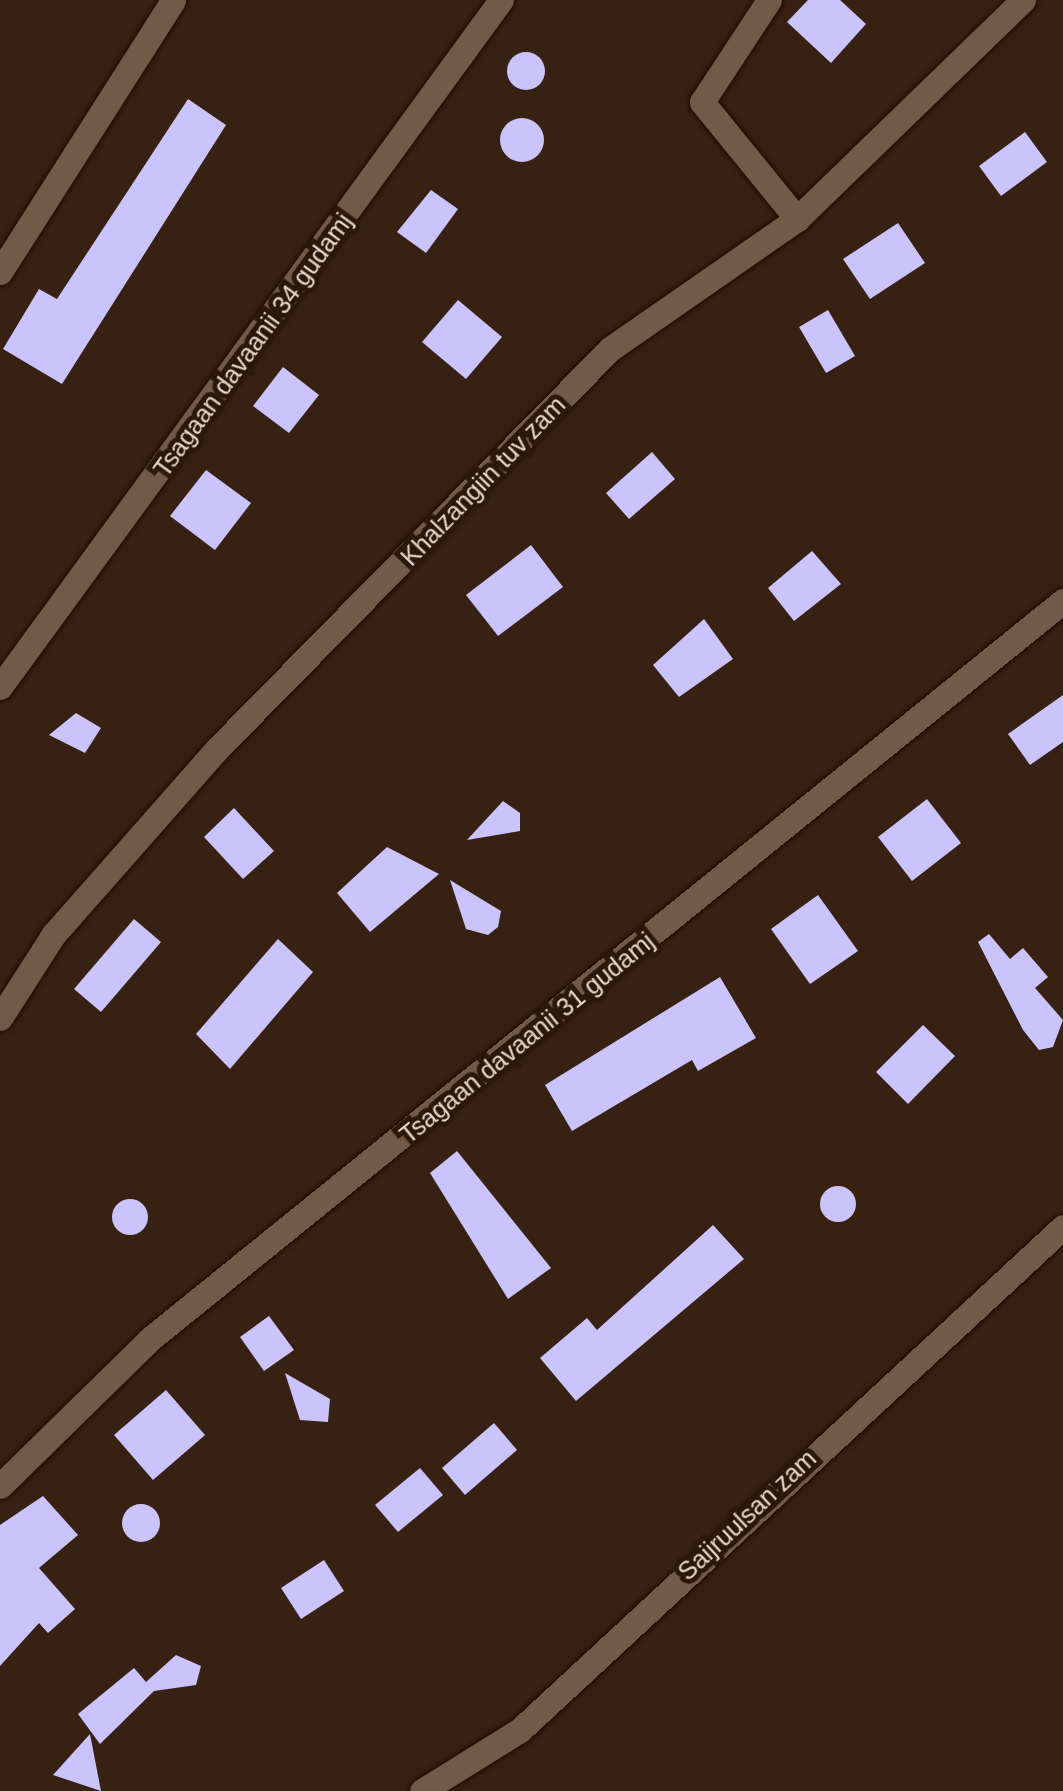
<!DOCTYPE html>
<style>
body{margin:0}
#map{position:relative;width:1063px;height:1791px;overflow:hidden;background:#372112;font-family:Helvetica,sans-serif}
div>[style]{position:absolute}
.building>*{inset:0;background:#cbc4fc}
.round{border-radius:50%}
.roads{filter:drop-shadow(0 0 2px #1d0a00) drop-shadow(0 0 2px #1d0a00)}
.street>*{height:25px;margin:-12.5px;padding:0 12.5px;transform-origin:12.5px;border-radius:12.5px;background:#725a49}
.secondary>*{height:25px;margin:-12.5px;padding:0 12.5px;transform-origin:12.5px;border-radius:12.5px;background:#725a49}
span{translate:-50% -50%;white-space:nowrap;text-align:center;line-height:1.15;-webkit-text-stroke:10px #2c1808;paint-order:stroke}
.street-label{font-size:25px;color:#e7d8ce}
</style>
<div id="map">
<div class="building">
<div style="clip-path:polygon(808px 0,840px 0,866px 24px,831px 63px,787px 22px)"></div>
<div class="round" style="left:507px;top:52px;width:38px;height:38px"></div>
<div style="clip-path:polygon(188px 99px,226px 125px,62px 384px,3px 349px,39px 289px,57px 299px)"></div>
<div class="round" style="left:500px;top:118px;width:44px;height:44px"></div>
<div style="clip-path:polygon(1025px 132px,1047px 162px,1001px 196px,979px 166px)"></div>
<div style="clip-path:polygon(431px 190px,458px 209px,426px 253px,397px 232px)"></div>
<div style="clip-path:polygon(898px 223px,925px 263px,870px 299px,843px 259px)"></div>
<div style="clip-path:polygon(458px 300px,502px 337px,466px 379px,422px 342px)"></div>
<div style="clip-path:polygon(828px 310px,855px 356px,826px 373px,799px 327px)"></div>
<div style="clip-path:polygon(283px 367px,319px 395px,289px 433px,253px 406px)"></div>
<div style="clip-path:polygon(652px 452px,675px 479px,629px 519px,606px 493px)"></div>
<div style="clip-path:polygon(206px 470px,251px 503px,215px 550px,170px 516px)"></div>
<div style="clip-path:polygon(531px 545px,563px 587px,498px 636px,466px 595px)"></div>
<div style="clip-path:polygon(812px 551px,841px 584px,794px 621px,768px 588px)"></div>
<div style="clip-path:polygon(704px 619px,733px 659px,679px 697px,653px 665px)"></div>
<div style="clip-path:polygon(1063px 695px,1063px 742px,1030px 765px,1008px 734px)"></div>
<div style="clip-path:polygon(76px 713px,101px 728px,85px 753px,49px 735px)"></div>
<div style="clip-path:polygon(927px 799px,961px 843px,912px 881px,878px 837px)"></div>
<div style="clip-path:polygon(503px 801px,520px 813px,520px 831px,467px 840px)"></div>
<div style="clip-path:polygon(234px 808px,274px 851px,243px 879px,204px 837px)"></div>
<div style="clip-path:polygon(387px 847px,439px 874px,370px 932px,337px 893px)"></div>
<div style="clip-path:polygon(450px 880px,501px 911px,498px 927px,488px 935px,466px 929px)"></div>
<div style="clip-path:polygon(818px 895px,858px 951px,810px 984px,771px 929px)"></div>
<div style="clip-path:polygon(134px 919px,161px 942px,101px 1012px,74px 989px)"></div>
<div style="clip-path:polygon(989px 934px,1010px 959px,1023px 948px,1048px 977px,1035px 988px,1063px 1020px,1053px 1047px,1039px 1050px,1023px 1030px,978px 942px)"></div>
<div style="clip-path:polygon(278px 939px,313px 972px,230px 1069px,196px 1034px)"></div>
<div style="clip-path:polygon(720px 977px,756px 1038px,698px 1071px,692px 1060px,572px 1131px,545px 1085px)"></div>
<div style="clip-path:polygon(923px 1025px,955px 1056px,908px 1104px,876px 1072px)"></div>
<div style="clip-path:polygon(457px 1151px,551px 1268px,508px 1299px,430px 1173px)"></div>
<div class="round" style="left:820px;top:1186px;width:36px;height:36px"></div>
<div class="round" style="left:112px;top:1199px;width:36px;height:36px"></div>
<div style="clip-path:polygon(713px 1225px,744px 1259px,576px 1401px,540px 1358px,587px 1318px,597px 1330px)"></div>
<div style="clip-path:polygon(269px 1316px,294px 1350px,264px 1371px,240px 1337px)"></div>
<div style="clip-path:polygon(285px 1373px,330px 1399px,328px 1422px,300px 1420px)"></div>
<div style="clip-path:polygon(166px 1390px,205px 1435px,153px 1480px,114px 1435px)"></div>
<div style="clip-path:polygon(494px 1423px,517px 1450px,465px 1495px,442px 1468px)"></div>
<div style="clip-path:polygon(420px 1468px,443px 1495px,398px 1532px,375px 1505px)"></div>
<div style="clip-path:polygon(43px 1496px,78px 1535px,39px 1568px,75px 1609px,48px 1633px,39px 1623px,0 1666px,0 1525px)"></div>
<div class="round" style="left:122px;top:1504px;width:38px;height:38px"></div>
<div style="clip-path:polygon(324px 1560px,344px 1591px,301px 1619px,281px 1588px)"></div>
<div style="clip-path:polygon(176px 1655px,201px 1666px,196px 1685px,154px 1691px,100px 1744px,78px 1714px,134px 1668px,146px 1682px)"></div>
<div style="clip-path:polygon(90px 1734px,101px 1791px,53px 1775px)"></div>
</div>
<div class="roads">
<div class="street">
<div style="left:769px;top:0;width:122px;rotate:123.3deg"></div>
<div style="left:702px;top:102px;width:151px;rotate:50.9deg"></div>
<div style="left:0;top:272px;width:322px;rotate:-57.5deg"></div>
<div style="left:0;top:687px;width:850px;rotate:-53.9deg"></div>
<div style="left:0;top:1486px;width:210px;rotate:-44.4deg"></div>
<div style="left:150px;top:1339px;width:1174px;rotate:-38.95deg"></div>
<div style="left:422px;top:1791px;width:115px;rotate:-31.9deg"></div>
<div style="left:520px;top:1730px;width:740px;rotate:-42.81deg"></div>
</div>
<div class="secondary">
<div style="left:0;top:1018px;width:100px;rotate:-57.3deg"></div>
<div style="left:54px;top:934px;width:248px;rotate:-48.6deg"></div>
<div style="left:218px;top:748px;width:559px;rotate:-45.51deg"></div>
<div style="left:610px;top:349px;width:228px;rotate:-34.8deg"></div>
<div style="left:797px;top:219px;width:315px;rotate:-44.1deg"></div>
</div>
</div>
<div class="street-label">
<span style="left:253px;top:345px;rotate:-54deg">Tsagaan davaanii 34 gudamj</span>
<span style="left:483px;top:481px;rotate:-46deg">Khalzangiin tuv zam</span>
<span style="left:527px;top:1038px;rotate:-39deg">Tsagaan davaanii 31 gudamj</span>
<span style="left:747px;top:1515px;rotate:-43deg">Saijruulsan zam</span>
</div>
</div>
